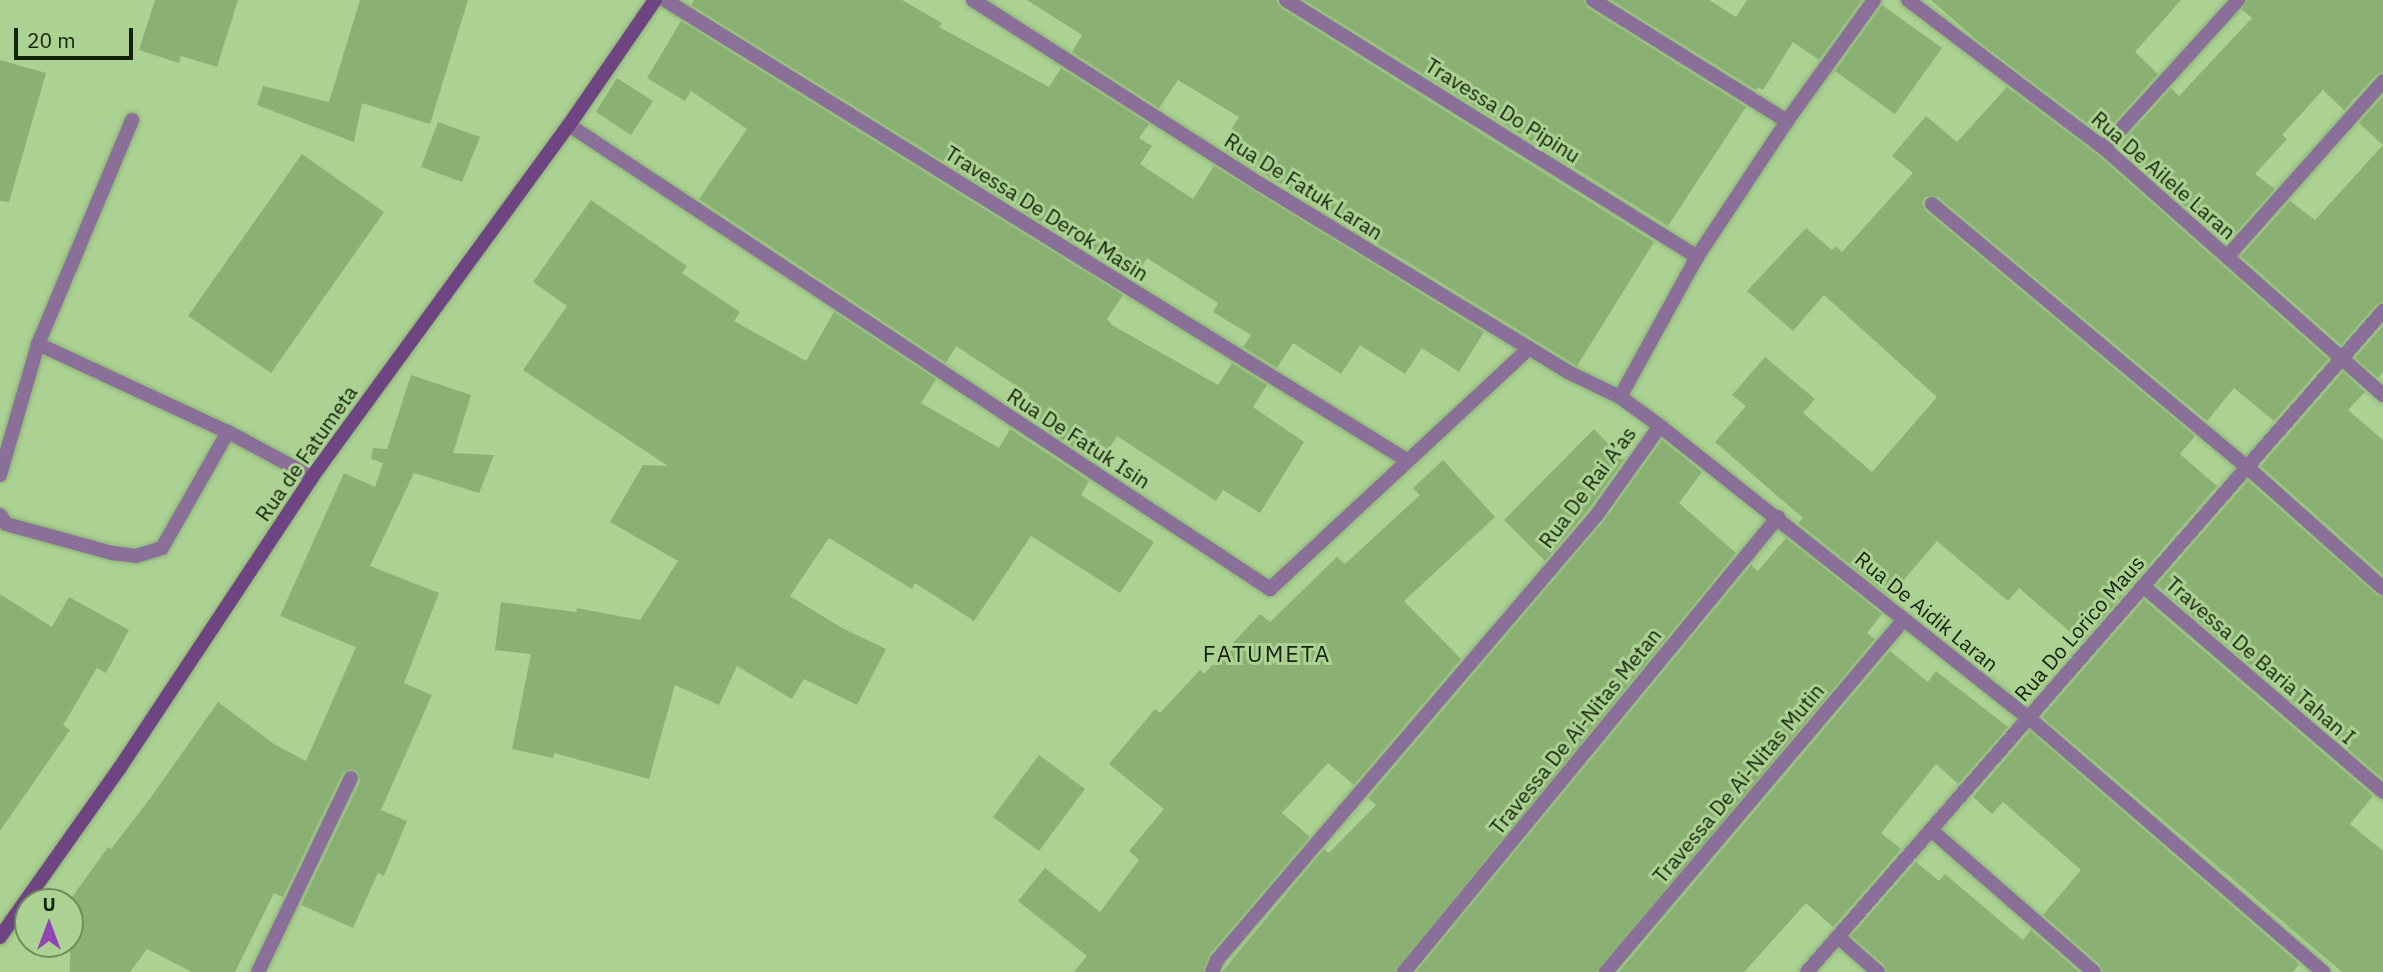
<!DOCTYPE html>
<meta charset="utf-8">
<style>
body{margin:0}
#map{position:relative;width:2383px;height:972px;overflow:hidden;background:#abd293;font-family:"IBM Plex Sans",sans-serif}
div>[style]{position:absolute}
.building>*{inset:0;background:#8ab173}
.roads{filter:drop-shadow(0 0 2px #8daf78) drop-shadow(0 0 2px #8daf78)}
.lane>*{height:14px;margin:-7px;padding:0 7px;transform-origin:7px;border-radius:7px;background:#8a6f98}
.street>*{height:14px;margin:-7px;padding:0 7px;transform-origin:7px;border-radius:7px;background:#8a6f98}
.secondary>*{height:14px;margin:-7px;padding:0 7px;transform-origin:7px;border-radius:7px;background:#6e4481}
span{translate:-50% -50%;white-space:nowrap;text-align:center;line-height:1.15;-webkit-text-stroke:6px #abd293;paint-order:stroke}
.street-label{font-size:21px;color:#15230b}
.neighbourhood-label{font-size:23px;color:#15230b;letter-spacing:2px}
.north{position:absolute;left:14px;top:888px;width:70px;height:70px;box-sizing:border-box;background:#abd293;border:2px solid #6f8c5d;border-radius:50%;rotate:0deg;font-size:19px;font-weight:700;line-height:28px;text-align:center;color:#15230b}
.north::after{content:'';display:block;margin:auto;width:24px;height:32px;background:#9344b4;clip-path:polygon(50% 0,100% 100%,50% 72%,0 100%)}
.scale{position:absolute;left:14px;top:28px;width:119px;height:32px;box-sizing:border-box;border:4px solid #15230b;border-top:0;padding-left:9px;font-size:21px;line-height:24px;white-space:nowrap;color:#15230b;-webkit-text-stroke:5px #abd293;paint-order:stroke}
</style>
<div id="map">
<div class="building">
<div style="clip-path:polygon(155px 0,238px 0,217px 67px,181px 56px,179px 63px,139px 50px)"></div>
<div style="clip-path:polygon(360px 0,468px 0,430px 124px,362px 103px,354px 142px,257px 105px,263px 86px,329px 102px)"></div>
<div style="clip-path:polygon(694px 0,902px 0,942px 23px,939px 27px,1049px 87px,1061px 68px,1149px 124px,1139px 138px,1152px 146px,1140px 164px,1193px 199px,1214px 166px,1484px 332px,1459px 372px,1422px 348px,1405px 374px,1360px 345px,1341px 374px,1293px 343px,1277px 368px,1243px 347px,1251px 335px,1213px 312px,1218px 303px,1147px 258px,1133px 279px,691px 5px)"></div>
<div style="clip-path:polygon(1027px 0,1276px 0,1281px 8px,1654px 242px,1577px 366px,1225px 150px,1221px 145px,1239px 117px,1178px 80px,1159px 108px,1072px 52px,1082px 35px)"></div>
<div style="clip-path:polygon(1304px 0,1583px 0,1588px 8px,1746px 107px,1668px 226px)"></div>
<div style="clip-path:polygon(1611px 0,1709px 0,1736px 17px,1747px 0,1862px 0,1819px 60px,1793px 42px,1763px 90px,1758px 87px,1756px 90px)"></div>
<div style="clip-path:polygon(1931px 0,2181px 0,2135px 52px,2158px 74px,2103px 135px,1984px 46px)"></div>
<div style="clip-path:polygon(2247px 0,2383px 0,2383px 72px,2376px 75px,2344px 110px,2323px 90px,2282px 135px,2287px 139px,2255px 174px,2275px 189px,2226px 243px,2118px 147px,2171px 88px,2179px 96px,2252px 18px,2242px 10px)"></div>
<div style="clip-path:polygon(1882px 5px,1942px 48px,1895px 114px,1835px 71px)"></div>
<div style="clip-path:polygon(681px 21px,1123px 295px,1107px 319px,1112px 325px,1218px 385px,1232px 363px,1267px 385px,1253px 407px,1304px 442px,1260px 513px,1223px 490px,1216px 501px,1117px 436px,1099px 464px,1020px 412px,1030px 395px,956px 346px,946px 363px,699px 199px,747px 129px,691px 91px,685px 101px,647px 78px)"></div>
<div style="clip-path:polygon(0 60px,46px 73px,9px 202px,0 201px)"></div>
<div style="clip-path:polygon(617px 78px,653px 101px,631px 135px,596px 112px)"></div>
<div style="clip-path:polygon(2007px 87px,2098px 155px,2328px 359px,2274px 421px,2234px 388px,2207px 421px,1938px 197px,1925px 197px,1922px 203px,1926px 211px,2195px 436px,2180px 454px,2217px 486px,2082px 642px,2019px 588px,2008px 601px,1937px 541px,1890px 596px,1798px 523px,1803px 518px,1715px 442px,1746px 406px,1732px 395px,1765px 357px,1815px 399px,1803px 413px,1872px 472px,1937px 397px,1824px 295px,1793px 331px,1747px 291px,1806px 228px,1832px 250px,1836px 246px,1842px 252px,1913px 173px,1892px 156px,1926px 116px,1957px 142px)"></div>
<div style="clip-path:polygon(2383px 96px,2383px 302px,2376px 305px,2341px 345px,2241px 256px,2290px 201px,2315px 220px,2383px 145px,2359px 123px)"></div>
<div style="clip-path:polygon(438px 122px,480px 137px,462px 182px,421px 167px)"></div>
<div style="clip-path:polygon(302px 154px,384px 212px,271px 373px,188px 316px)"></div>
<div style="clip-path:polygon(591px 200px,687px 266px,682px 273px,740px 312px,734px 321px,806px 361px,834px 312px,936px 379px,921px 403px,999px 448px,1010px 429px,1089px 481px,1081px 495px,1154px 542px,1120px 593px,1031px 536px,974px 621px,915px 583px,912px 589px,829px 538px,790px 596px,842px 628px,886px 649px,857px 705px,804px 679px,792px 699px,737px 666px,719px 705px,675px 685px,649px 779px,554px 753px,553px 758px,512px 749px,531px 654px,495px 650px,501px 602px,576px 612px,577px 608px,640px 620px,678px 561px,610px 522px,643px 465px,668px 466px,523px 370px,567px 306px,533px 282px)"></div>
<div style="clip-path:polygon(2383px 326px,2383px 372px,2378px 378px,2355px 358px)"></div>
<div style="clip-path:polygon(2343px 372px,2365px 392px,2348px 410px,2383px 440px,2383px 575px,2261px 466px)"></div>
<div style="clip-path:polygon(411px 375px,471px 395px,453px 453px,494px 455px,479px 493px,414px 473px,370px 566px,439px 593px,404px 683px,432px 695px,381px 810px,407px 821px,384px 876px,378px 873px,353px 928px,301px 905px,360px 782px,358px 772px,350px 769px,342px 774px,283px 897px,274px 893px,235px 972px,192px 972px,147px 949px,130px 972px,70px 972px,70px 900px,108px 847px,111px 849px,149px 800px,218px 702px,274px 744px,306px 761px,356px 647px,280px 616px,344px 473px,375px 487px,383px 463px,371px 459px,373px 448px,387px 449px)"></div>
<div style="clip-path:polygon(1594px 429px,1624px 460px,1588px 510px,1545px 561px,1504px 520px)"></div>
<div style="clip-path:polygon(1662px 440px,1702px 472px,1679px 503px,1736px 553px,1395px 972px,1222px 972px,1324px 849px,1329px 853px,1376px 805px,1368px 798px,1603px 522px)"></div>
<div style="clip-path:polygon(1443px 460px,1495px 517px,1404px 601px,1461px 659px,1354px 785px,1328px 763px,1282px 813px,1310px 837px,1210px 954px,1203px 972px,1074px 972px,1087px 956px,1018px 901px,1045px 868px,1100px 912px,1139px 860px,1129px 851px,1164px 809px,1109px 764px,1155px 709px,1160px 713px,1200px 670px,1204px 674px,1260px 614px,1270px 622px,1337px 557px,1345px 564px,1420px 495px,1413px 488px)"></div>
<div style="clip-path:polygon(2248px 481px,2377px 595px,2383px 597px,2383px 779px,2157px 585px)"></div>
<div style="clip-path:polygon(1786px 538px,1882px 614px,1867px 633px,1875px 639px,1597px 972px,1416px 972px,1751px 565px,1758px 571px)"></div>
<div style="clip-path:polygon(0 594px,52px 627px,69px 597px,129px 630px,106px 673px,97px 668px,63px 725px,70px 730px,0 831px)"></div>
<div style="clip-path:polygon(2144px 600px,2373px 796px,2350px 824px,2383px 851px,2383px 972px,2342px 972px,2042px 717px)"></div>
<div style="clip-path:polygon(1890px 651px,1928px 682px,1936px 671px,2008px 727px,1958px 784px,1936px 764px,1881px 833px,1901px 849px,1833px 927px,1806px 903px,1744px 972px,1619px 972px)"></div>
<div style="clip-path:polygon(2030px 731px,2299px 964px,2293px 972px,2103px 972px,2100px 965px,2043px 915px,2081px 870px,2003px 802px,1992px 814px,1973px 797px)"></div>
<div style="clip-path:polygon(1039px 755px,1085px 789px,1039px 851px,993px 817px)"></div>
<div style="clip-path:polygon(1916px 862px,1939px 881px,1945px 874px,2023px 940px,2031px 930px,2079px 972px,1887px 972px,1884px 965px,1851px 936px)"></div>
</div>
<div class="roads">
<div class="lane">
<div style="left:38px;top:344px;width:209px;rotate:24.9deg"></div>
<div style="left:228px;top:432px;width:95px;rotate:28.2deg"></div>
<div style="left:0;top:475px;width:136px;rotate:-73.8deg"></div>
<div style="left:38px;top:344px;width:243px;rotate:-67.2deg"></div>
<div style="left:0;top:515px;width:11px;rotate:56deg"></div>
<div style="left:6px;top:524px;width:110px;rotate:15.3deg"></div>
<div style="left:112px;top:553px;width:24px;rotate:7deg"></div>
<div style="left:136px;top:556px;width:27px;rotate:-17deg"></div>
<div style="left:162px;top:548px;width:133px;rotate:-60.4deg"></div>
</div>
<div class="street">
<div style="left:665px;top:0;width:874px;rotate:31.82deg"></div>
<div style="left:973px;top:0;width:341px;rotate:32.7deg"></div>
<div style="left:1260px;top:184px;width:361px;rotate:31.4deg"></div>
<div style="left:1568px;top:372px;width:58px;rotate:25.7deg"></div>
<div style="left:1286px;top:0;width:485px;rotate:32deg"></div>
<div style="left:1593px;top:0;width:229px;rotate:32deg"></div>
<div style="left:1908px;top:0;width:246px;rotate:37.1deg"></div>
<div style="left:2104px;top:148px;width:373px;rotate:41.5deg"></div>
<div style="left:569px;top:125px;width:841px;rotate:33.5deg"></div>
<div style="left:1270px;top:589px;width:354px;rotate:-42.9deg"></div>
<div style="left:2104px;top:148px;width:200px;rotate:-47.8deg"></div>
<div style="left:1932px;top:204px;width:410px;rotate:39.9deg"></div>
<div style="left:2247px;top:467px;width:182px;rotate:41.7deg"></div>
<div style="left:2227px;top:257px;width:235px;rotate:-48.4deg"></div>
<div style="left:1660px;top:426px;width:471px;rotate:38.4deg"></div>
<div style="left:2029px;top:718px;width:389px;rotate:40.8deg"></div>
<div style="left:2143px;top:586px;width:316px;rotate:40.6deg"></div>
<div style="left:1931px;top:830px;width:216px;rotate:41.1deg"></div>
<div style="left:1838px;top:937px;width:53px;rotate:41.2deg"></div>
<div style="left:258px;top:972px;width:215px;rotate:-64.4deg"></div>
<div style="left:1212px;top:972px;width:13px;rotate:-67deg"></div>
<div style="left:1217px;top:960px;width:584px;rotate:-49.52deg"></div>
<div style="left:1596px;top:516px;width:110px;rotate:-54.6deg"></div>
<div style="left:1660px;top:426px;width:49px;rotate:-144.1deg"></div>
<div style="left:1620px;top:397px;width:160px;rotate:-61.2deg"></div>
<div style="left:1697px;top:257px;width:163px;rotate:-56.5deg"></div>
<div style="left:1787px;top:121px;width:149px;rotate:-54.3deg"></div>
<div style="left:1404px;top:972px;width:589px;rotate:-50.58deg"></div>
<div style="left:1606px;top:972px;width:460px;rotate:-49.8deg"></div>
<div style="left:1807px;top:972px;width:877px;rotate:-48.93deg"></div>
</div>
<div class="secondary">
<div style="left:0;top:937px;width:206px;rotate:-54.7deg"></div>
<div style="left:119px;top:769px;width:350px;rotate:-56.5deg"></div>
<div style="left:312px;top:477px;width:436px;rotate:-53.9deg"></div>
<div style="left:569px;top:125px;width:152px;rotate:-55.5deg"></div>
</div>
</div>
<div class="street-label">
<span style="left:1503px;top:110px;rotate:32deg">Travessa Do Pipinu</span>
<span style="left:2164px;top:175px;rotate:41deg">Rua De Ailele Laran</span>
<span style="left:1304px;top:186px;rotate:32deg">Rua De Fatuk Laran</span>
<span style="left:1047px;top:213px;rotate:32deg">Travessa De Derok Masin</span>
<span style="left:1079px;top:438px;rotate:33deg">Rua De Fatuk Isin</span>
<span style="left:306px;top:453px;rotate:-55deg">Rua de Fatumeta</span>
<span style="left:1587px;top:487px;rotate:-53deg">Rua De Rai A’as</span>
<span style="left:1927px;top:611px;rotate:39deg">Rua De Aidik Laran</span>
<span style="left:2079px;top:628px;rotate:-49deg">Rua Do Lorico Maus</span>
<span style="left:2261px;top:660px;rotate:41deg">Travessa De Baria Tahan I</span>
<span style="left:1575px;top:731px;rotate:-51deg">Travessa De Ai-Nitas Metan</span>
<span style="left:1738px;top:783px;rotate:-50deg">Travessa De Ai-Nitas Mutin</span>
</div>
<div class="neighbourhood-label">
<span style="left:1267px;top:653px">FATUMETA</span>
</div>
<div class="north">U</div>
<div class="scale">20 m</div>
</div>
